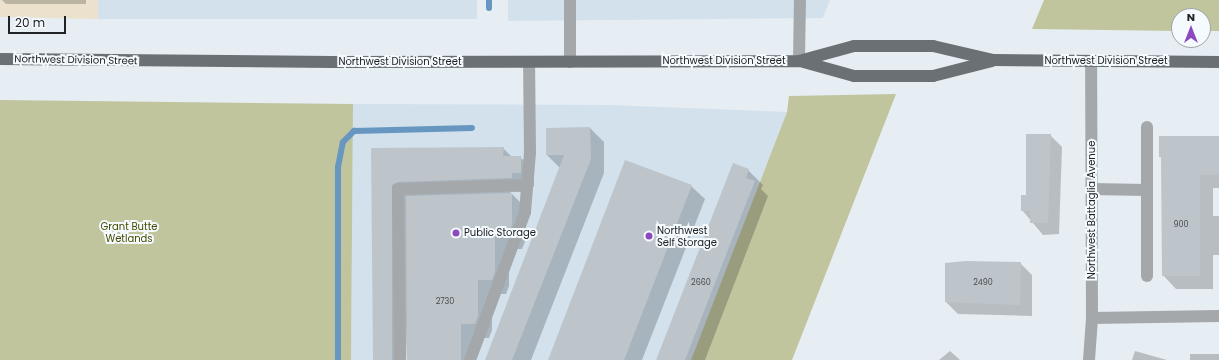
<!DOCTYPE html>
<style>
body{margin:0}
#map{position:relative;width:1219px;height:360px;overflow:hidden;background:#e6edf3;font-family:Poppins,sans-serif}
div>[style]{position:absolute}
.built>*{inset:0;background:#d3e1ed}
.industrial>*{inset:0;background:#ece1cc}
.green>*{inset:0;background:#c0c59e}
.shadow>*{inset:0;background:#0003}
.stream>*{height:6px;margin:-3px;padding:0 3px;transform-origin:3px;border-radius:3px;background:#6797c1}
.building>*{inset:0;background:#bdc5cb}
.minor>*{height:12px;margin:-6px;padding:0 6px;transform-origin:6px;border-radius:6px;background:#a5a8ab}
.major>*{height:12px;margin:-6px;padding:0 6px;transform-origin:6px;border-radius:6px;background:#6b7075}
.dots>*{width:11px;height:11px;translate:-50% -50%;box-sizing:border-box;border:2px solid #f5fafe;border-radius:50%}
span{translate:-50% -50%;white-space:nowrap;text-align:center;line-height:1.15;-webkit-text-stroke:4px #f5fafe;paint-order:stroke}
.number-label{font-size:8px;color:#474b4e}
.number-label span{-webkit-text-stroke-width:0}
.street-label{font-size:10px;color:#202225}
.park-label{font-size:10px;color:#464b00}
.poi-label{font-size:10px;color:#202225}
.left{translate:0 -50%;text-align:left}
.north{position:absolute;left:1171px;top:8px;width:40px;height:40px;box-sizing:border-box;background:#f5fafe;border:1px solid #a0a4a7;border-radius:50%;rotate:0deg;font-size:11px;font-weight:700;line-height:16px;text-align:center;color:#202225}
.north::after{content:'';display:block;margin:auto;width:14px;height:18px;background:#8b49be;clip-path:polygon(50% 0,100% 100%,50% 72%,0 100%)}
.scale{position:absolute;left:8px;top:16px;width:58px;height:18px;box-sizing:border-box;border:2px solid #202225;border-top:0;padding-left:5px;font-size:12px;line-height:14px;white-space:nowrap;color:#202225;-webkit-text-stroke:3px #f5fafe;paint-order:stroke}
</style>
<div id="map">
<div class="built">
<div style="clip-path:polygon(98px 0,477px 0,477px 19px,98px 19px)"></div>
<div style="clip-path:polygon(508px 0,830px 0,823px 18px,508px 21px)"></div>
<div style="clip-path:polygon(353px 104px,610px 105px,787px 112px,691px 360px,351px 360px)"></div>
</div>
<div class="industrial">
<div style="clip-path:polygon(0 0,98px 0,98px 19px,0 17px)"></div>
</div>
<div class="green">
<div style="clip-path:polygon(1044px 0,1219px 0,1219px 31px,1203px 31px,1203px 16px,1179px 16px,1179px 31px,1032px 29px)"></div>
<div style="clip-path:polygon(896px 94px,792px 360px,691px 360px,787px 112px,789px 96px)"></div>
<div style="clip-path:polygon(0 100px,353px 104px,351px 360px,0 360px)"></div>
</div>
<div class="shadow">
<div style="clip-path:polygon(2px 0,86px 0,86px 4px,6px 4px)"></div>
<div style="clip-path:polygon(590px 128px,604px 142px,604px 173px,531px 360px,486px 360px,560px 168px,547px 155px)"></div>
<div style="clip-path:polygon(1050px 135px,1062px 147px,1059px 234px,1043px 235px,1022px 210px)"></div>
<div style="clip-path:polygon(1219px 137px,1219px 188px,1213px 188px,1213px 216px,1219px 216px,1219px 255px,1213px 255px,1213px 289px,1176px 289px,1163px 275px,1162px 159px,1160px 156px)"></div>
<div style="clip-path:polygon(372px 148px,503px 148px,512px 157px,520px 157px,534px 171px,534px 187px,525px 187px,525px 192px,510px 192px,526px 208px,526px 239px,522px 249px,509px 249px,509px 286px,506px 294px,492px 294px,492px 330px,489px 338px,475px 338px,475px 360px,408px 360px,408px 292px,406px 360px,374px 360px)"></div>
<div style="clip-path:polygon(748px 170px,763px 185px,761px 189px,768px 196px,705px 360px,657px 360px)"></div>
<div style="clip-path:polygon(691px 186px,705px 199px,642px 360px,548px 360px)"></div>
<div style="clip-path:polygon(1020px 263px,1032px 275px,1032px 316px,958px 314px,946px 302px)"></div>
<div style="clip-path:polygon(950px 351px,960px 360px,939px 360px)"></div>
<div style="clip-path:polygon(1135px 351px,1167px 360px,1132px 360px)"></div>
<div style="clip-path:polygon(1190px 354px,1219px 354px,1219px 360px,1190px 360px)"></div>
</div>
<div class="stream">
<div style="left:489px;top:8px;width:8px;rotate:-90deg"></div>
<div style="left:338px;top:360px;width:193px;rotate:-90deg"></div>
<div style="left:338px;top:167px;width:25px;rotate:-79deg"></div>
<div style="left:343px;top:142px;width:16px;rotate:-45deg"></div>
<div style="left:354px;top:131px;width:118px;rotate:-1.5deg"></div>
</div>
<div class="building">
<div style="clip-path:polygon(590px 127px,591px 159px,512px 360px,485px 360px,564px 155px,546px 155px,546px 128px)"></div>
<div style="clip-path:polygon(1026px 134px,1051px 134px,1048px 223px,1030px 223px,1030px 211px,1021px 211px,1021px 195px,1026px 195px)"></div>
<div style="clip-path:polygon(1159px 136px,1219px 136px,1219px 175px,1200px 175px,1200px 276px,1162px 276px,1161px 157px,1159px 157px)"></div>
<div style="clip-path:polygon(504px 147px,503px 156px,521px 156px,521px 173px,512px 173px,512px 178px,398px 182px,392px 185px,392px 360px,373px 360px,371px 148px)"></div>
<div style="clip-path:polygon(625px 160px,692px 185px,624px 360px,548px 360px)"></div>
<div style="clip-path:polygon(733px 163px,749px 169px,746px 178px,755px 181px,745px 206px,685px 360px,656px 360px)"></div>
<div style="clip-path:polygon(512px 193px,512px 225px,508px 235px,495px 235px,495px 271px,492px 280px,478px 280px,478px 316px,475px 324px,461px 324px,461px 360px,407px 360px,406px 196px)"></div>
<div style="clip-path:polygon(966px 261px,1021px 262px,1020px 305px,945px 302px,945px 263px)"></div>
</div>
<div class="minor">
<div style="left:570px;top:0;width:62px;rotate:90deg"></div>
<div style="left:799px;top:61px;width:61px;rotate:-89.1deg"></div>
<div style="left:1091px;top:189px;width:56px;rotate:1deg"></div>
<div style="left:1147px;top:190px;width:63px;rotate:-90deg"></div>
<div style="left:1147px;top:276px;width:86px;rotate:-90deg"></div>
<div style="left:1092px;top:318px;width:127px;rotate:-0.9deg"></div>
<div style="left:400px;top:360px;width:171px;rotate:-90.7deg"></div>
<div style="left:398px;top:189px;width:129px;rotate:-1.8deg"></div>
<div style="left:470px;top:360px;width:158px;rotate:-69.6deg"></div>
<div style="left:525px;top:212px;width:60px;rotate:-85.2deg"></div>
<div style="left:530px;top:152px;width:90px;rotate:-90.6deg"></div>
<div style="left:1089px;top:360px;width:42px;rotate:-85.9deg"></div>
<div style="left:1092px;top:318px;width:257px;rotate:-90.2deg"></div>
</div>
<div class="major">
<div style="left:0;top:59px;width:333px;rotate:0.5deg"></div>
<div style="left:333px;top:62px;width:466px;rotate:-0.1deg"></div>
<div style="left:799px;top:61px;width:57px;rotate:-15.3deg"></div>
<div style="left:854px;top:46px;width:79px"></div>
<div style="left:933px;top:46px;width:62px;rotate:13.1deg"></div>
<div style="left:993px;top:60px;width:226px;rotate:0.5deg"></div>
<div style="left:800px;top:61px;width:56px;rotate:15.5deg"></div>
<div style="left:854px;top:76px;width:79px"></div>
<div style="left:933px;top:76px;width:61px;rotate:-14.3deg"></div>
</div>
<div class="dots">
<div style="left:456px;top:233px;background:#8b49be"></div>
<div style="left:649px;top:236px;background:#8b49be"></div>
</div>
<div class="number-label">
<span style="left:1181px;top:225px">900</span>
<span style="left:701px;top:283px">2660</span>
<span style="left:983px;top:283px">2490</span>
<span style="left:445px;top:302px">2730</span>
</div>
<div class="street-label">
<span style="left:76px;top:60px;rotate:1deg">Northwest Division Street</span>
<span style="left:724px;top:61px">Northwest Division Street</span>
<span style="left:1106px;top:61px">Northwest Division Street</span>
<span style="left:400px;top:62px">Northwest Division Street</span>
<span style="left:1092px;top:210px;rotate:-90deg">Northwest Battaglia Avenue</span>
</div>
<div class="park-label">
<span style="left:129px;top:232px">Grant Butte<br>Wetlands</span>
</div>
<div class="poi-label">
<span class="left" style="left:657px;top:236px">Northwest<br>Self Storage</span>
<span class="left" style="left:464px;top:233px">Public Storage</span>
</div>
<div class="north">N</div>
<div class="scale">20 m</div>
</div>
